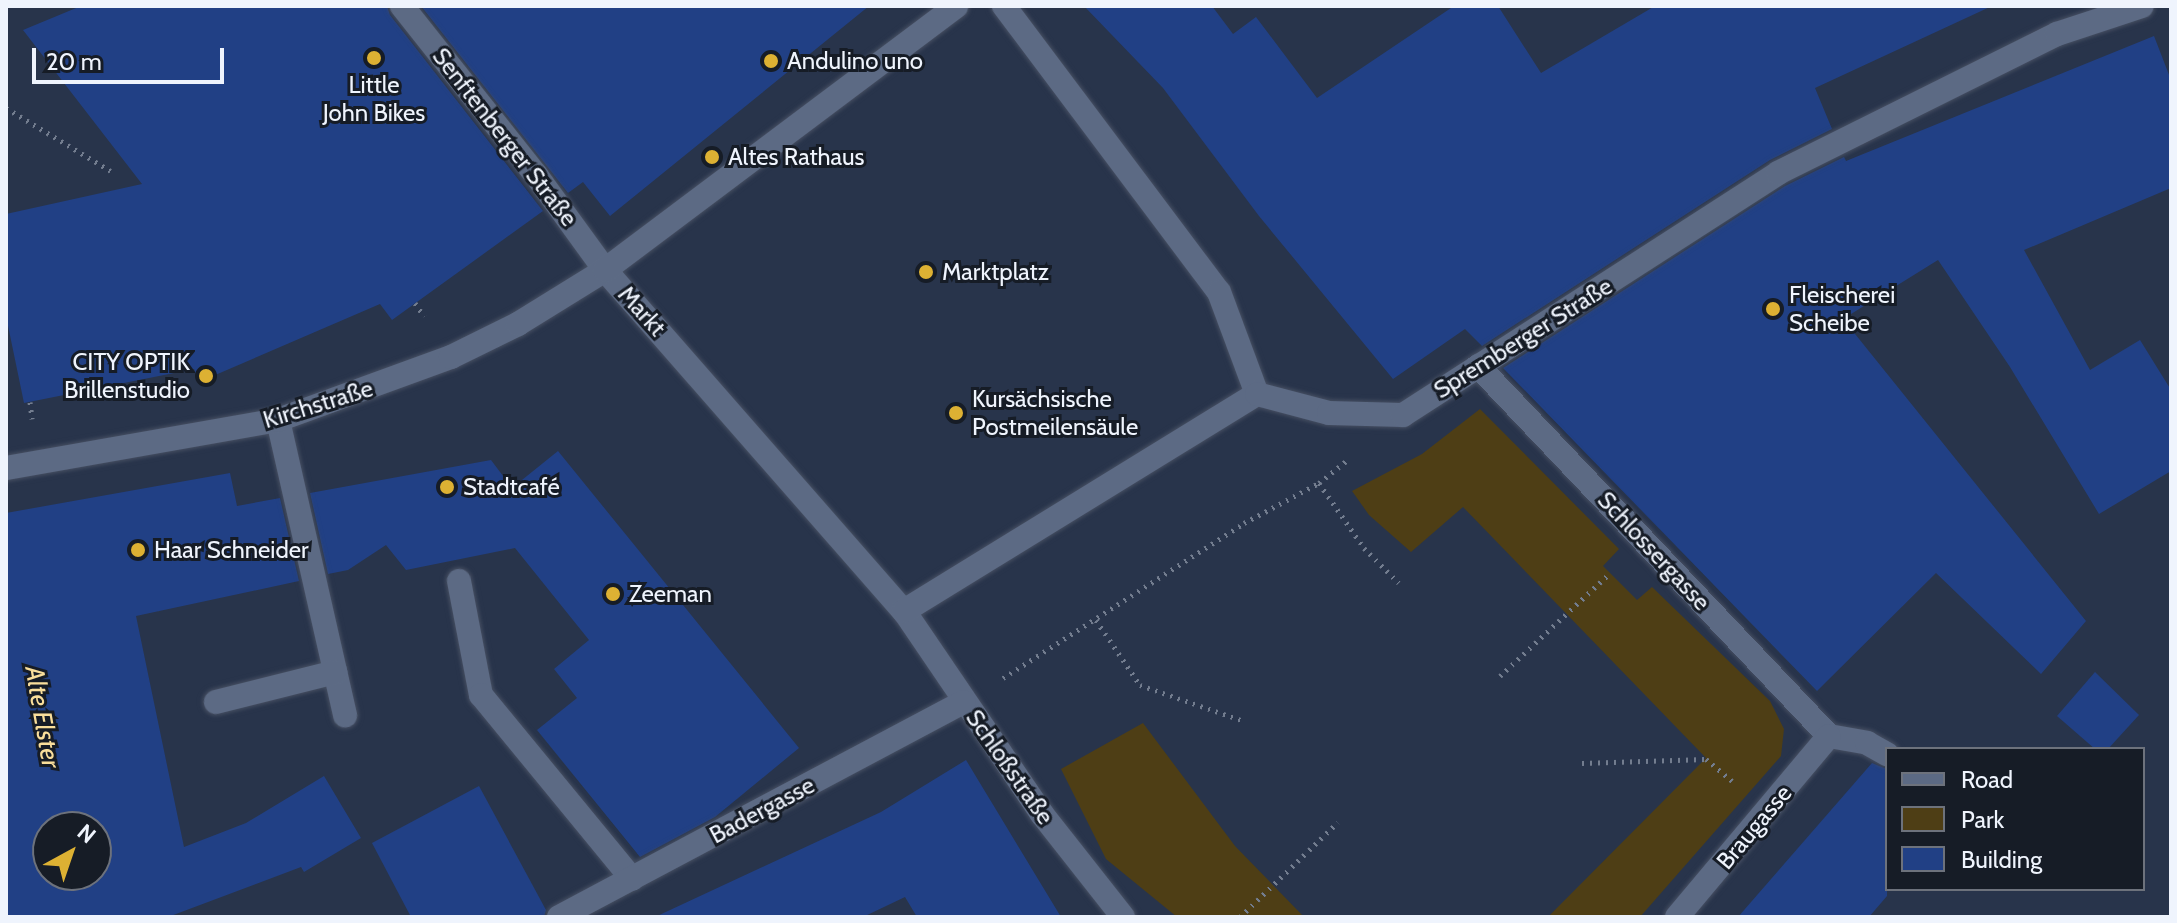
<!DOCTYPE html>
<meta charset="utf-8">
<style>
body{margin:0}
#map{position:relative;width:2177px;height:923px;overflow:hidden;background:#28344b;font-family:Cabin,sans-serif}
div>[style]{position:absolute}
.green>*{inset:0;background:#4e3e15}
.building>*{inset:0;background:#214085}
.path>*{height:5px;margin-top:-2.5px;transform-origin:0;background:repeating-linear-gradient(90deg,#737d8f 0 2px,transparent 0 8px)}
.roads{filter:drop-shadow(0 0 2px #464f62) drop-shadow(0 0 2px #464f62)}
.minor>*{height:24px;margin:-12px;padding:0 12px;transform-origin:12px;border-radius:12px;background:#5c6a84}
.dots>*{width:22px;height:22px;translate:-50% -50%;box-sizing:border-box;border:4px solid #161c26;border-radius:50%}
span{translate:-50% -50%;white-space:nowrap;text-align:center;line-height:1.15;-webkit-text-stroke:6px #161c26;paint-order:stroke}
.poi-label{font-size:24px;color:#eff4fd}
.left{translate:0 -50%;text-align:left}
.right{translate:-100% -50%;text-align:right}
.street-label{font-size:24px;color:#eff4fd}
.water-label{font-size:26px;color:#f9de9b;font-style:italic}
.frame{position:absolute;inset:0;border:8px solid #eff4fd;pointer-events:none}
.legend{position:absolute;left:1885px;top:747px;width:260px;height:144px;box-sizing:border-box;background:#161c26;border:2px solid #6d727c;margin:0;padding:10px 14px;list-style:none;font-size:24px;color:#eff4fd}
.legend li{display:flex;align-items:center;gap:16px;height:40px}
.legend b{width:40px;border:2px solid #6d727c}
.north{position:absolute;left:32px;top:811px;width:80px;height:80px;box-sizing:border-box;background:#161c26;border:2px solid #6d727c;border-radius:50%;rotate:40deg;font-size:22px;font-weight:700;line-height:32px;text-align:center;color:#eff4fd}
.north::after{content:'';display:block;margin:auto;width:28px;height:36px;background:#ddb133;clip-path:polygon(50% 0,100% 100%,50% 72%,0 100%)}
.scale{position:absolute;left:32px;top:48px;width:192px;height:36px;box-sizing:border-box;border:4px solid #eff4fd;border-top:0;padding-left:10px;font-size:24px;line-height:28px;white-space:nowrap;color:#eff4fd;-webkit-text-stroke:6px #161c26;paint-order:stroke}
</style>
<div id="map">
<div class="green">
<div style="clip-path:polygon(1480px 409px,1619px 549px,1603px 566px,1637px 600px,1652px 587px,1770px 701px,1784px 729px,1781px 756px,1640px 917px,1548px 917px,1706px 758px,1463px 507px,1411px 552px,1369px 515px,1352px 491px,1422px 454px)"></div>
<div style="clip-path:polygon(1143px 723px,1235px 846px,1304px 917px,1177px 917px,1106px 859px,1061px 769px)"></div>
</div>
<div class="building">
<div style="clip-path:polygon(81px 6px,387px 6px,390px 15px,543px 211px,392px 320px,380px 304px,199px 382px,194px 369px,24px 403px,6px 316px,6px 214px,142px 184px,23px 30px)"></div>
<div style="clip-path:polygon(421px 6px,869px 6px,610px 216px,583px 182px,568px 193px)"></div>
<div style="clip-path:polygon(1084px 6px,1212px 6px,1233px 34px,1256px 17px,1317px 98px,1454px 6px,1498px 6px,1541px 73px,1655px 6px,1992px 6px,1815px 88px,1832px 129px,1770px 160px,1482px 346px,1465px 329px,1393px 379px,1259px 216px,1163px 88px)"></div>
<div style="clip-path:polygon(2154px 36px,2171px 80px,2171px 188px,2024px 250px,2090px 370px,2140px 340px,2171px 390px,2171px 471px,2099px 514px,2010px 367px,1938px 260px,1843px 319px,2086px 621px,2041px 674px,1936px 573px,1817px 691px,1503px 368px,1785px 186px,1844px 157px,1846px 161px)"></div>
<div style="clip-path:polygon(558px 451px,799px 748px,715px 817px,640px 857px,537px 730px,577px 698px,554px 669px,589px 640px,515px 548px,406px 570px,386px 545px,348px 570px,328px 574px,310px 493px,491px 460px,512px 488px)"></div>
<div style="clip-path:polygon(evenodd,230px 473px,237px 506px,280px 498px,299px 581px,136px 616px,184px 847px,246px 823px,324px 776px,361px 838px,304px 872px,301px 867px,168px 917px,6px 917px,6px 513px,230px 473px,48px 827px,96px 827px,96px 875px,48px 875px,48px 827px)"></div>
<div style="clip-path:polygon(2095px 672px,2139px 715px,2108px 749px,2095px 749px,2057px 716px)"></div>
<div style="clip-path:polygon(966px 760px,1061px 917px,917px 917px,905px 897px,863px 917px,655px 917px,881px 812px)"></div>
<div style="clip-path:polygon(1872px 763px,1887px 769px,1887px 896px,1869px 917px,1738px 917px)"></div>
<div style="clip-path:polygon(479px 786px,546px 910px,544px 917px,411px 917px,372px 843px)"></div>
</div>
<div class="path">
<div style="left:6px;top:108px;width:122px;rotate:31deg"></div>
<div style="left:415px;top:303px;width:16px;rotate:55deg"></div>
<div style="left:30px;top:402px;width:17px;rotate:83deg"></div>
<div style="left:1319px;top:483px;width:79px;rotate:55.3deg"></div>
<div style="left:1364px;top:548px;width:49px;rotate:45deg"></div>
<div style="left:1096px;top:620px;width:78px;rotate:55.9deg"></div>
<div style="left:1140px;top:685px;width:107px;rotate:19.1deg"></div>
<div style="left:1500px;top:676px;width:151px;rotate:-43.1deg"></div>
<div style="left:1003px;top:678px;width:287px;rotate:-32.7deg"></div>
<div style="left:1244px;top:523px;width:85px;rotate:-28.1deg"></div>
<div style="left:1319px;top:483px;width:35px;rotate:-39deg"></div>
<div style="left:1582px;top:763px;width:124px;rotate:-1.8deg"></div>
<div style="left:1706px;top:759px;width:34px;rotate:40deg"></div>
<div style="left:1240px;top:917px;width:136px;rotate:-44.1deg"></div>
</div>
<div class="roads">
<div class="minor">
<div style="left:402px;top:6px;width:216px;rotate:51.6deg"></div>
<div style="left:536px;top:175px;width:117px;rotate:54deg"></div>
<div style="left:605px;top:270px;width:454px;rotate:48.8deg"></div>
<div style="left:904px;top:611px;width:245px;rotate:55.8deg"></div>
<div style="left:1042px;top:814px;width:131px;rotate:51.8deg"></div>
<div style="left:1004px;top:6px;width:358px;rotate:53.1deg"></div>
<div style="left:1219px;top:292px;width:109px;rotate:69.6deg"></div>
<div style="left:1478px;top:366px;width:510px;rotate:46.51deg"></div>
<div style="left:278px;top:420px;width:303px;rotate:77.2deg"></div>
<div style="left:6px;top:468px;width:276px;rotate:-10deg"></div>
<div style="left:278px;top:420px;width:184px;rotate:-20deg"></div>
<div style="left:451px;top:357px;width:75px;rotate:-26.2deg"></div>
<div style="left:518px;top:324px;width:102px;rotate:-31.8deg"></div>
<div style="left:605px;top:270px;width:439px;rotate:-36.9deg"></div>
<div style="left:459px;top:581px;width:116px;rotate:79.1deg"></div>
<div style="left:481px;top:695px;width:238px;rotate:50.6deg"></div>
<div style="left:904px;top:611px;width:414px;rotate:-31.6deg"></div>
<div style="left:1257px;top:394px;width:74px;rotate:14.8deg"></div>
<div style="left:1329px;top:413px;width:74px;rotate:1.5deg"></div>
<div style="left:1403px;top:415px;width:446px;rotate:-32.8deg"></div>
<div style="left:1778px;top:173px;width:312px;rotate:-26.5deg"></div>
<div style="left:2057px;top:34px;width:89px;rotate:-18.2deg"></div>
<div style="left:216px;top:702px;width:123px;rotate:-14.1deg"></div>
<div style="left:1829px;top:736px;width:39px;rotate:10deg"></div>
<div style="left:1867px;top:743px;width:23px;rotate:29deg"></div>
<div style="left:559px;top:917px;width:458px;rotate:-28deg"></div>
<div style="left:1677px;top:917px;width:236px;rotate:-50deg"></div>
</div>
</div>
<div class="dots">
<div style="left:374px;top:58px;background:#ddb133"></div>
<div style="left:771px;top:61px;background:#ddb133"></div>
<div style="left:712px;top:157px;background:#ddb133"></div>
<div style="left:926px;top:272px;background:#ddb133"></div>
<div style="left:1773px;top:309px;background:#ddb133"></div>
<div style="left:206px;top:376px;background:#ddb133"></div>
<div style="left:956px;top:413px;background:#ddb133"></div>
<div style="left:447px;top:487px;background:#ddb133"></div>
<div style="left:138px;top:550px;background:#ddb133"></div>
<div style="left:613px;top:594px;background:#ddb133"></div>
</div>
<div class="poi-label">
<span class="left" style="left:787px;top:61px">Andulino uno</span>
<span style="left:374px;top:99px">Little<br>John Bikes</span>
<span class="left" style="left:728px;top:157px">Altes Rathaus</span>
<span class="left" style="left:942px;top:272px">Marktplatz</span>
<span class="left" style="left:1789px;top:309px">Fleischerei<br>Scheibe</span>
<span class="right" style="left:190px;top:376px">CITY OPTIK<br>Brillenstudio</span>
<span class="left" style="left:972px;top:413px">Kursächsische<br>Postmeilensäule</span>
<span class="left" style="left:463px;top:487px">Stadtcafé</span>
<span class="left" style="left:154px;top:550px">Haar Schneider</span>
<span class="left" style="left:629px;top:594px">Zeeman</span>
</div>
<div class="street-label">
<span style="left:505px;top:137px;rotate:52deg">Senftenberger Straße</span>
<span style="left:642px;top:311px;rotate:48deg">Markt</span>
<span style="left:1523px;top:338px;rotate:-32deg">Spremberger Straße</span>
<span style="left:318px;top:404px;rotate:-17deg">Kirchstraße</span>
<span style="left:1654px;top:551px;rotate:47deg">Schlossergasse</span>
<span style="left:1010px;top:767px;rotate:55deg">Schloßstraße</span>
<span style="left:762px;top:810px;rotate:-28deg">Badergasse</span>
<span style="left:1754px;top:827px;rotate:-50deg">Braugasse</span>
</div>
<div class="water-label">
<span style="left:42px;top:717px;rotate:80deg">Alte Elster</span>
</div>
<div class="frame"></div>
<ul class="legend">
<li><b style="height:10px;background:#5c6a84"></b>Road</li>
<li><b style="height:22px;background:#4e3e15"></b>Park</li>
<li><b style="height:22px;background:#214085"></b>Building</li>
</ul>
<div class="north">N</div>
<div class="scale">20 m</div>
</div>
